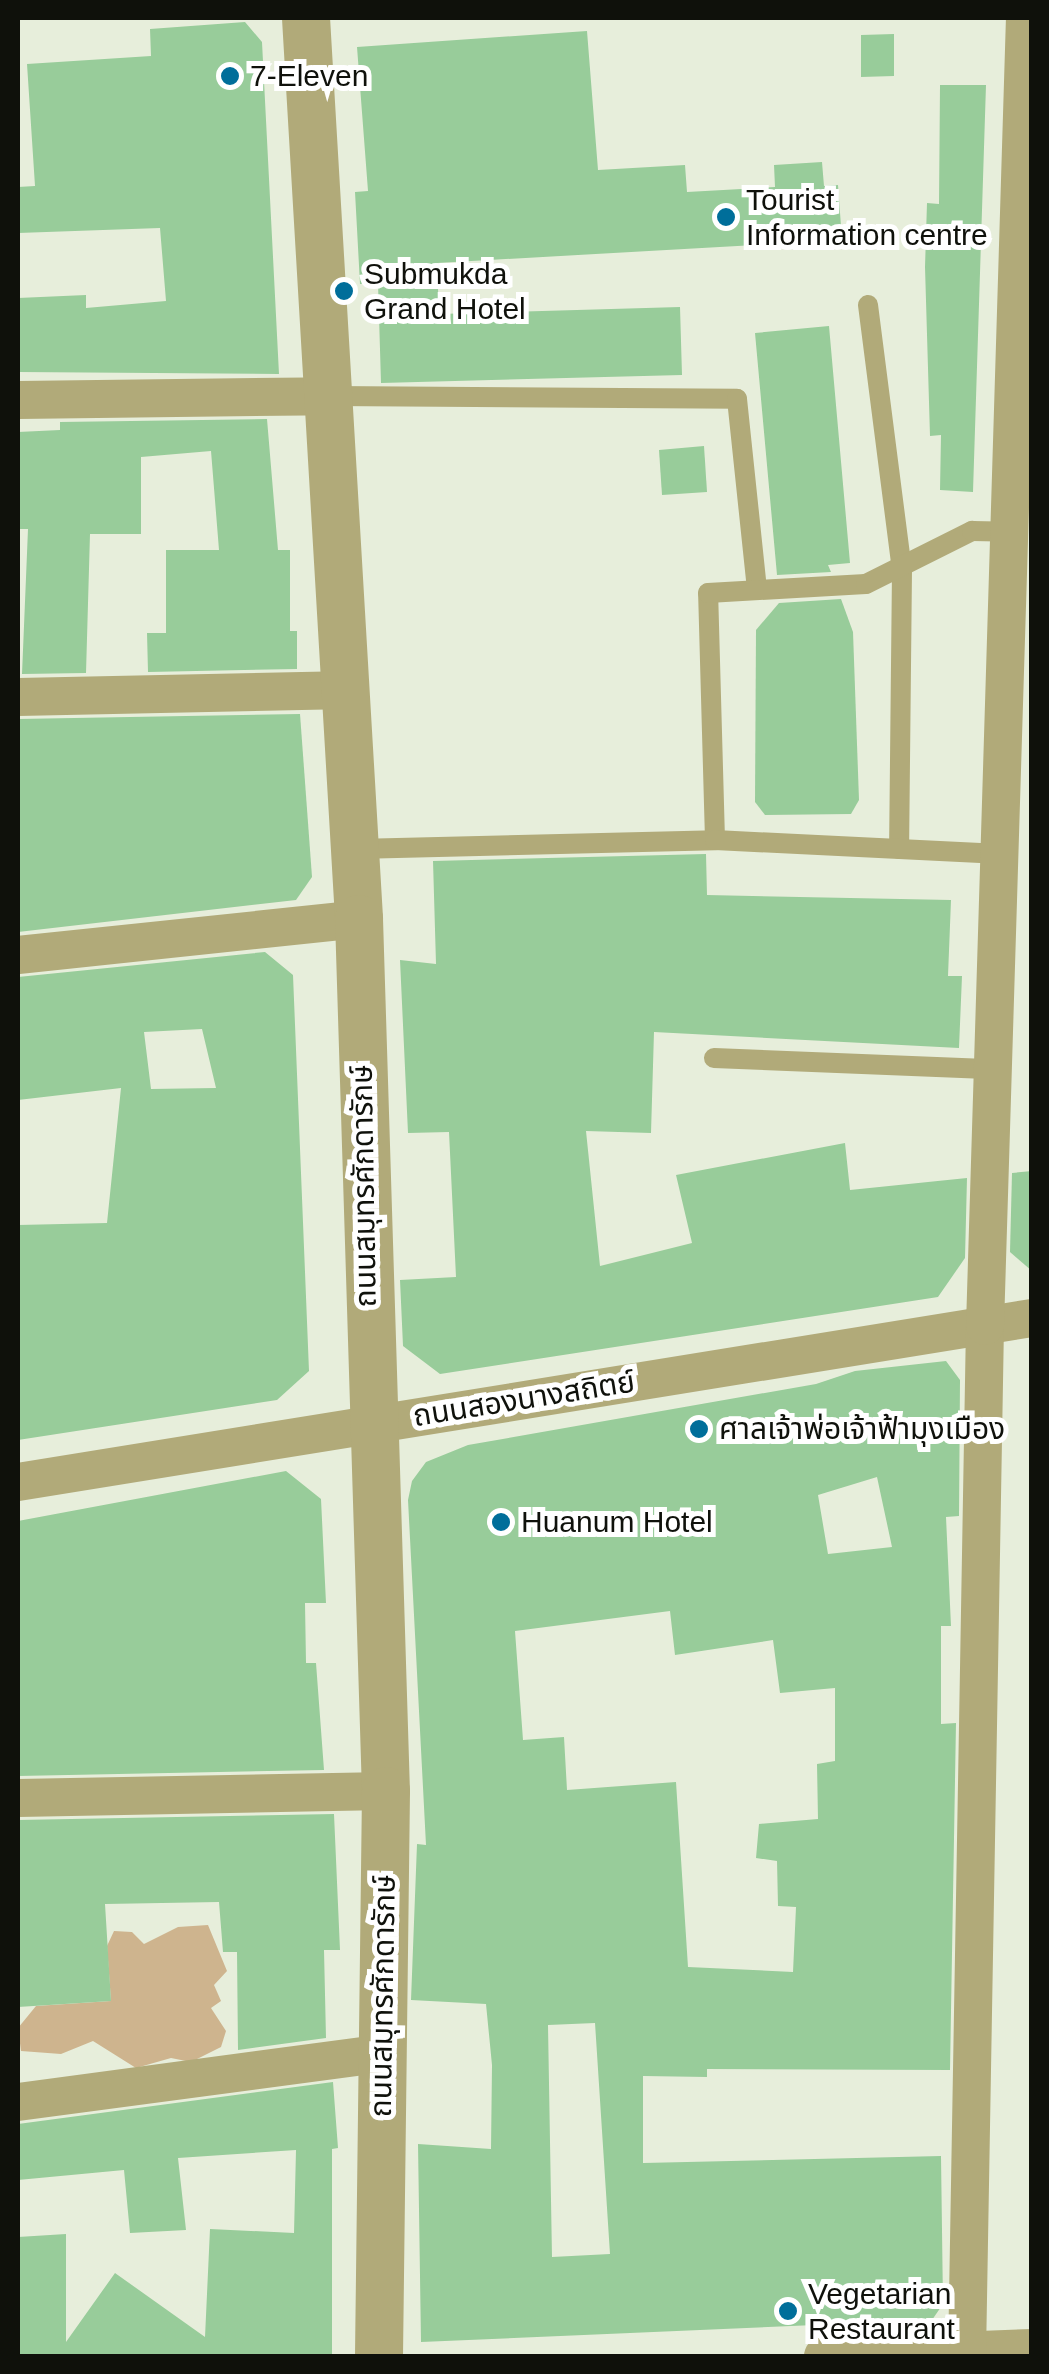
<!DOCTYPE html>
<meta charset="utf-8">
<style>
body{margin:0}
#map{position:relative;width:1049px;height:2374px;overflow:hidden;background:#e7eedb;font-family:Arial,"Noto Sans Thai",sans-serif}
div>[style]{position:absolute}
.green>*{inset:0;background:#ceb48e}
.building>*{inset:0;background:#98cc9a}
.service>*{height:20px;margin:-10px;padding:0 10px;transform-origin:10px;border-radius:10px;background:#b1aa79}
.minor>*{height:38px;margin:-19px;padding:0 19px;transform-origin:19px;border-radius:19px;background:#b1aa79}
.tertiary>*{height:48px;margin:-24px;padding:0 24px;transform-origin:24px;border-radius:24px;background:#b1aa79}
.dots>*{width:28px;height:28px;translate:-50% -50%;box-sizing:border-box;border:5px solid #fff;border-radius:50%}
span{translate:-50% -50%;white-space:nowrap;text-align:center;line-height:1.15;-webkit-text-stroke:10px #fff;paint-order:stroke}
.poi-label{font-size:30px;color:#0f110b}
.left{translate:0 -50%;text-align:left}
.street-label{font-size:30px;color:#0f110b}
.frame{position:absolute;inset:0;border:20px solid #0f110b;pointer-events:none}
</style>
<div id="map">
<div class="green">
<div style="clip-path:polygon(208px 1925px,227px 1971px,214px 1985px,221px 2001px,211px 2008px,226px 2031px,221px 2047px,191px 2062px,171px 2058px,136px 2068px,93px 2041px,61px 2054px,21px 2051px,18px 2028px,36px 2006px,111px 2001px,107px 1946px,114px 1931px,132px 1932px,144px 1944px,178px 1927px)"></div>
</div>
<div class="building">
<div style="clip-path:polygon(245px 22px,262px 42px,279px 374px,18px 372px,18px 298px,86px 295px,86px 308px,166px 301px,160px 228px,18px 233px,18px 187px,35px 186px,27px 64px,151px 56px,150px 29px)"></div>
<div style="clip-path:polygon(587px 31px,598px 170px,685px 165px,687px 192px,775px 187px,774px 165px,822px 162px,824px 186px,838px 185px,842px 240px,437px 263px,439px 314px,680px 307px,682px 375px,381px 383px,378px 283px,360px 284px,355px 192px,368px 191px,357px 47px)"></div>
<div style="clip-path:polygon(894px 34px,894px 76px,861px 77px,861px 35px)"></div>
<div style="clip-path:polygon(940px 85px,986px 85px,973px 492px,940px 490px,941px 435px,930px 436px,925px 267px,927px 203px,939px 204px)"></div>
<div style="clip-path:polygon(829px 326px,850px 563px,828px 565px,831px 572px,777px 575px,755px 333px)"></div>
<div style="clip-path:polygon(267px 419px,278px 550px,290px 550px,290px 631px,297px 631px,297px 669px,148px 672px,147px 633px,166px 633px,166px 550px,219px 550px,211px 451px,141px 457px,141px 534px,90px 534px,86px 673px,22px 674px,28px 529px,18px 529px,18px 432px,60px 430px,60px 422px)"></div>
<div style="clip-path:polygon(704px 446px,707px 492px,662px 495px,659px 450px)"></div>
<div style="clip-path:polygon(841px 599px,853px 632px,859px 800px,851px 814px,765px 815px,755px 802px,756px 630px,779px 603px)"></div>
<div style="clip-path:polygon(300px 714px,312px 877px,296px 900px,18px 932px,18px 719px)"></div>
<div style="clip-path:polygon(706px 854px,707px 895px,951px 900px,948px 976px,962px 976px,959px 1048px,654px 1032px,651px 1133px,586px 1131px,600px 1266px,692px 1243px,676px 1175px,845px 1143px,850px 1190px,967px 1178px,965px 1258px,938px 1297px,440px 1374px,403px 1346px,400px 1280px,456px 1277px,449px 1132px,408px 1133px,400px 960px,436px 964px,433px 861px)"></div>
<div style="clip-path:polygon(evenodd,265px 952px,293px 975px,309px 1371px,277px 1400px,18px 1440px,18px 1225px,107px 1223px,121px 1088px,18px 1100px,18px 977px,265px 952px,202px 1029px,216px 1088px,151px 1089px,144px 1032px,202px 1029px)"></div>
<div style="clip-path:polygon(1032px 1171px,1032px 1271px,1010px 1252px,1012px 1173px)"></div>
<div style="clip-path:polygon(evenodd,946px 1361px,960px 1380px,959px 1516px,946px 1517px,951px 1626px,941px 1626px,941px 1724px,956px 1723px,950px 2070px,707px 2069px,707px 2077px,643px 2076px,643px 2163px,941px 2156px,943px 2304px,932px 2320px,421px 2342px,418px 2144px,491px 2149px,492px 2065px,486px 2004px,411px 2000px,417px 1844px,426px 1845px,408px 1500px,412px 1481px,426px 1462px,468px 1445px,816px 1384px,855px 1371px,946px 1361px,877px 1477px,892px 1547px,828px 1554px,818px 1495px,877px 1477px,946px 1361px,670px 1611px,675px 1655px,773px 1640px,780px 1693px,835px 1688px,835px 1761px,817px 1764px,818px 1819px,759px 1824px,756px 1858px,777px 1861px,778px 1906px,796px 1907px,793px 1972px,688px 1967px,676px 1782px,567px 1790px,564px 1737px,523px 1740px,515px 1631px,670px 1611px,946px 1361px,595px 2023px,610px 2254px,552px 2257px,548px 2025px,595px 2023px)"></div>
<div style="clip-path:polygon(286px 1471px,321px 1499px,326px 1603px,305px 1603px,306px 1663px,316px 1663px,324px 1770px,18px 1776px,18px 1521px)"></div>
<div style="clip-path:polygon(334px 1814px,340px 1950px,324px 1950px,326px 2038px,238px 2050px,237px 1952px,223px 1952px,219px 1902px,105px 1904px,111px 2001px,18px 2007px,18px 1820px)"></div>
<div style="clip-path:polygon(333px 2082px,338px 2148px,332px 2149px,332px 2356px,18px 2356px,18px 2237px,66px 2234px,66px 2342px,115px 2273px,205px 2337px,210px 2229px,294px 2233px,296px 2150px,178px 2158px,186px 2230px,130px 2233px,124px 2170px,18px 2180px,18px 2124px)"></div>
</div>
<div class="service">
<div style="left:868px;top:305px;width:267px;rotate:82.7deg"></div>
<div style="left:902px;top:570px;width:279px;rotate:90.6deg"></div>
<div style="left:331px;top:396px;width:406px;rotate:0.4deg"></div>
<div style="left:737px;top:399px;width:192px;rotate:84deg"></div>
<div style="left:715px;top:840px;width:247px;rotate:-91.6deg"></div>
<div style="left:708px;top:593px;width:158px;rotate:-3.3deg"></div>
<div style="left:866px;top:584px;width:119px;rotate:-26.6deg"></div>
<div style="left:972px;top:531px;width:39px;rotate:1deg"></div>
<div style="left:356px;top:849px;width:359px;rotate:-1.4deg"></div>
<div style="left:715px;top:840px;width:286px;rotate:2.8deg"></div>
<div style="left:714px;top:1058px;width:279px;rotate:2.3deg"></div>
</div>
<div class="minor">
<div style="left:18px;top:400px;width:313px;rotate:-0.7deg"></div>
<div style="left:18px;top:697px;width:332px;rotate:-1.2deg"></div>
<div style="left:18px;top:955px;width:343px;rotate:-6deg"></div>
<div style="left:18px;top:1482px;width:1027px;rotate:-9.19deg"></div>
<div style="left:18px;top:1798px;width:368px;rotate:-1.1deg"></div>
<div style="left:18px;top:2102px;width:368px;rotate:-7.6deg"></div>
<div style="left:823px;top:2356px;width:209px;rotate:-2.2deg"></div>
<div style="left:967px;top:2356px;width:1030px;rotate:-89deg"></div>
<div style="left:985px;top:1326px;width:1309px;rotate:-88.25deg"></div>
</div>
<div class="tertiary">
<div style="left:306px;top:18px;width:903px;rotate:86.63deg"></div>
<div style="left:359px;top:919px;width:872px;rotate:88.23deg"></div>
<div style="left:386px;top:1791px;width:565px;rotate:90.71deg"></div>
</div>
<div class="dots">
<div style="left:230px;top:76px;background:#006e9a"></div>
<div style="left:726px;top:217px;background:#006e9a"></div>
<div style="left:344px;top:291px;background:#006e9a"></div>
<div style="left:699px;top:1429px;background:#006e9a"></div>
<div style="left:501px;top:1522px;background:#006e9a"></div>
<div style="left:788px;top:2311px;background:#006e9a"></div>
</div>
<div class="poi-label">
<span class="left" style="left:250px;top:76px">7-Eleven</span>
<span class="left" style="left:746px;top:217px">Tourist<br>Information centre</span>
<span class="left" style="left:364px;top:291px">Submukda<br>Grand Hotel</span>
<span class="left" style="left:719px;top:1429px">ศาลเจ้าพ่อเจ้าฟ้ามุงเมือง</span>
<span class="left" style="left:521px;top:1522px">Huanum Hotel</span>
<span class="left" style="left:808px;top:2311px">Vegetarian<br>Restaurant</span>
</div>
<div class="street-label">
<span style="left:364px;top:1186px;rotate:-91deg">ถนนสมุทรศักดารักษ์</span>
<span style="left:524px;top:1399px;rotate:-9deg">ถนนสองนางสถิตย์</span>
<span style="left:383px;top:1996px;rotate:-89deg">ถนนสมุทรศักดารักษ์</span>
</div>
<div class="frame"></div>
</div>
